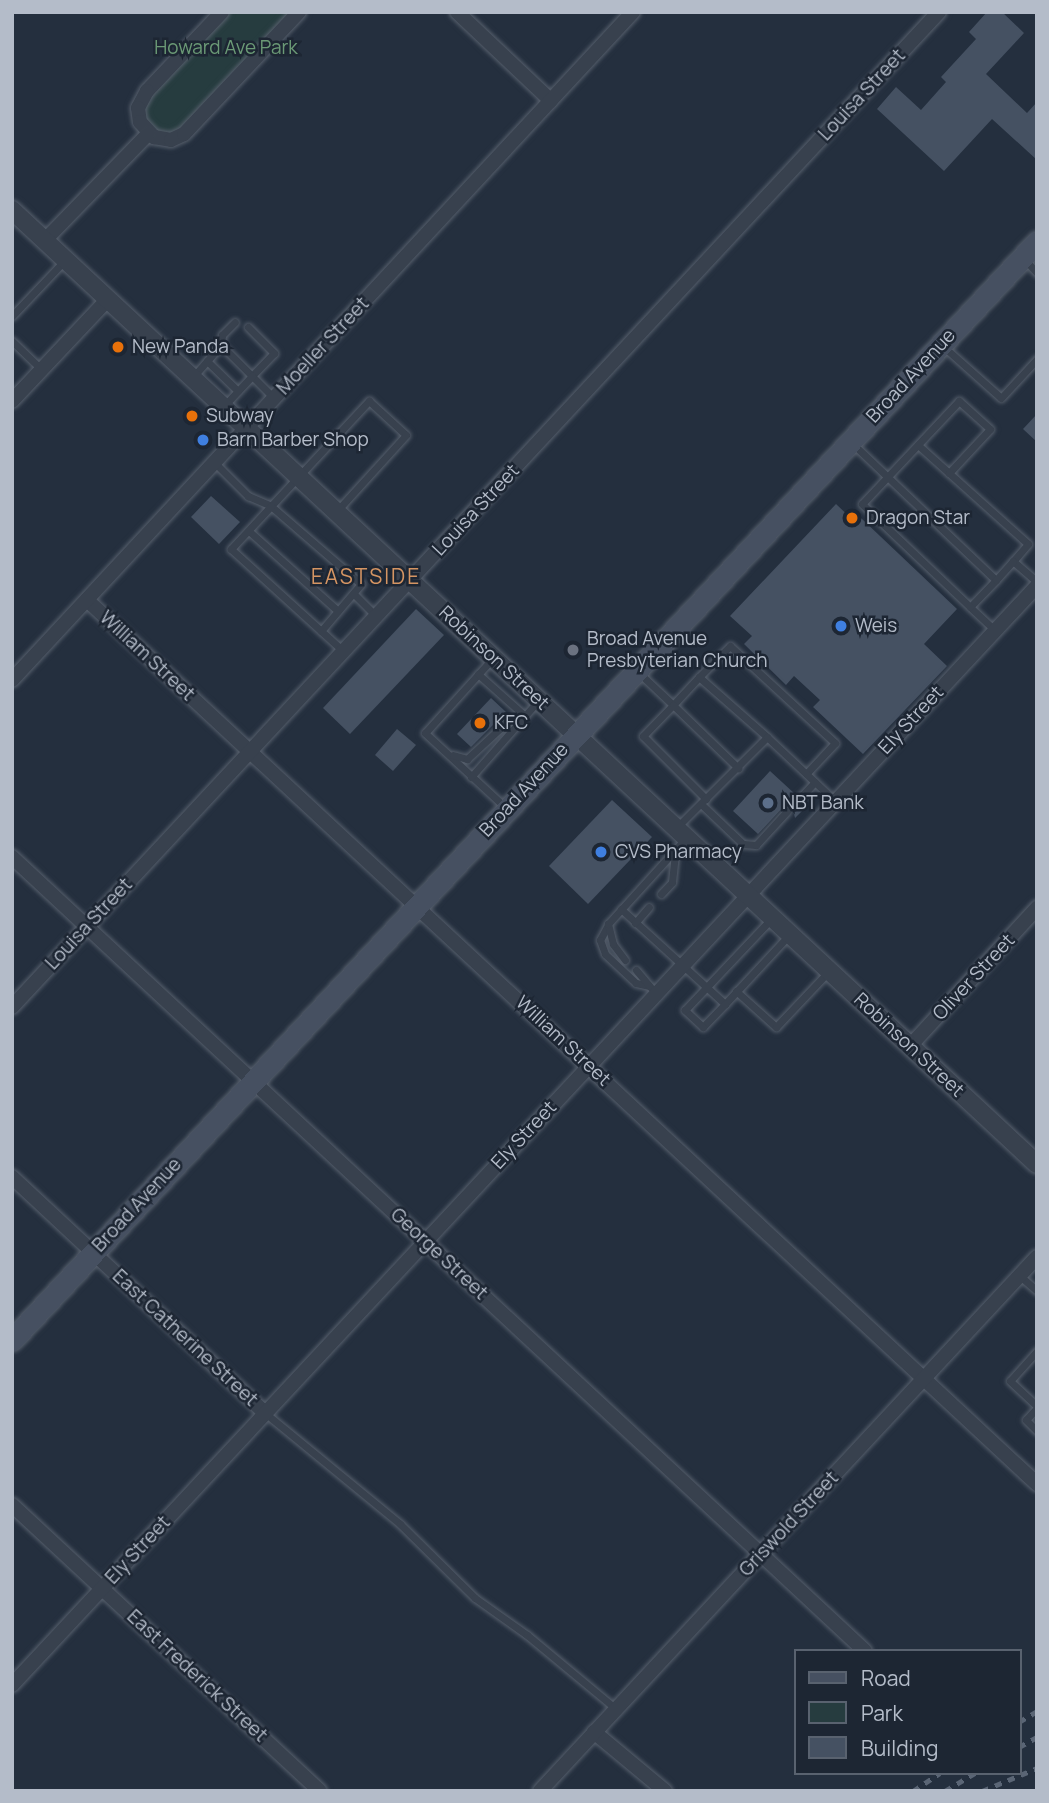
<!DOCTYPE html>
<style>
body{margin:0}
#map{position:relative;width:1049px;height:1803px;overflow:hidden;background:#242f3e;font-family:Manrope,sans-serif}
div>[style]{position:absolute}
.green>*{inset:0;background:#263c3f}
.building>*{inset:0;background:#455162}
.roads{filter:drop-shadow(0 0 2px #565f6c) drop-shadow(0 0 2px #565f6c)}
.service>*{height:7px;margin:-3.5px;padding:0 3.5px;transform-origin:3.5px;border-radius:3.5px;background:#38414e}
.minor>*{height:14px;margin:-7px;padding:0 7px;transform-origin:7px;border-radius:7px;background:#38414e}
.tertiary>*{height:18px;margin:-9px;padding:0 9px;transform-origin:9px;border-radius:9px;background:#38414e}
.secondary>*{height:21px;margin:-10.5px;padding:0 10.5px;transform-origin:10.5px;border-radius:10.5px;background:#465061}
.rail>*{height:4.5px;margin-top:-2.25px;transform-origin:0;background:repeating-linear-gradient(90deg,#5a6575 0 7px,transparent 0 14px)}
.dots>*{width:19px;height:19px;translate:-50% -50%;box-sizing:border-box;border:4px solid #1d2633;border-radius:50%}
span{translate:-50% -50%;white-space:nowrap;text-align:center;line-height:1.15;-webkit-text-stroke:5px #1d2633;paint-order:stroke}
.park-label{font-size:19px;color:#6b9a76}
.street-label{font-size:19px;color:#b4bcc9}
.poi-label{font-size:19px;color:#b4bcc9}
.left{translate:0 -50%;text-align:left}
.neighbourhood-label{font-size:21px;color:#d59563;letter-spacing:2px}
.frame{position:absolute;inset:0;border:14px solid #b4bcc9;pointer-events:none}
.legend{position:absolute;left:794px;top:1649px;width:228px;height:126px;box-sizing:border-box;background:#1d2633;border:2px solid #59626f;margin:0;padding:9px 12px;list-style:none;font-size:21px;color:#b4bcc9}
.legend li{display:flex;align-items:center;gap:14px;height:35px}
.legend b{width:35px;border:2px solid #59626f}
</style>
<div id="map">
<div class="green">
<div style="clip-path:polygon(221px 12px,298px 12px,171px 140px,140px 122px,147px 91px)"></div>
</div>
<div class="building">
<div style="clip-path:polygon(987px 12px,1002px 12px,1024px 33px,986px 74px,1027px 113px,1037px 102px,1037px 160px,992px 119px,944px 171px,877px 109px,896px 87px,921px 110px,946px 82px,941px 77px,976px 39px,969px 32px)"></div>
<div style="clip-path:polygon(1037px 414px,1037px 442px,1023px 429px)"></div>
<div style="clip-path:polygon(211px 496px,240px 522px,219px 544px,191px 517px)"></div>
<div style="clip-path:polygon(836px 504px,856px 523px,861px 518px,957px 609px,924px 644px,947px 666px,863px 754px,813px 707px,820px 700px,794px 676px,786px 685px,744px 644px,752px 636px,730px 616px)"></div>
<div style="clip-path:polygon(416px 609px,444px 635px,350px 734px,323px 708px)"></div>
<div style="clip-path:polygon(491px 698px,506px 712px,471px 747px,457px 734px)"></div>
<div style="clip-path:polygon(397px 729px,416px 745px,393px 771px,375px 755px)"></div>
<div style="clip-path:polygon(770px 771px,795px 794px,794px 803px,807px 806px,795px 818px,792px 807px,785px 805px,758px 834px,733px 811px)"></div>
<div style="clip-path:polygon(612px 800px,652px 837px,588px 904px,549px 866px)"></div>
</div>
<div class="roads">
<div class="service">
<div style="left:1025px;top:260px;width:18px;rotate:47deg"></div>
<div style="left:12px;top:316px;width:76px;rotate:-46.6deg"></div>
<div style="left:248px;top:327px;width:37px;rotate:45deg"></div>
<div style="left:274px;top:353px;width:32px;rotate:134deg"></div>
<div style="left:252px;top:376px;width:31px;rotate:45deg"></div>
<div style="left:12px;top:341px;width:40px;rotate:44deg"></div>
<div style="left:221px;top:345px;width:10px;rotate:-84deg"></div>
<div style="left:222px;top:335px;width:18px;rotate:-45deg"></div>
<div style="left:944px;top:347px;width:76px;rotate:41.8deg"></div>
<div style="left:1001px;top:398px;width:53px;rotate:-47.3deg"></div>
<div style="left:207px;top:361px;width:43px;rotate:44.1deg"></div>
<div style="left:193px;top:377px;width:43px;rotate:-48.8deg"></div>
<div style="left:221px;top:345px;width:44px;rotate:45deg"></div>
<div style="left:252px;top:376px;width:41px;rotate:133deg"></div>
<div style="left:853px;top:444px;width:197px;rotate:43.6deg"></div>
<div style="left:996px;top:580px;width:37px;rotate:134deg"></div>
<div style="left:970px;top:607px;width:34px;rotate:43deg"></div>
<div style="left:918px;top:445px;width:42px;rotate:42.1deg"></div>
<div style="left:949px;top:473px;width:60px;rotate:-47deg"></div>
<div style="left:990px;top:429px;width:42px;rotate:-137.9deg"></div>
<div style="left:959px;top:401px;width:141px;rotate:133.3deg"></div>
<div style="left:862px;top:504px;width:149px;rotate:43.6deg"></div>
<div style="left:215px;top:463px;width:47px;rotate:45deg"></div>
<div style="left:248px;top:496px;width:25px;rotate:23deg"></div>
<div style="left:271px;top:506px;width:144px;rotate:-47deg"></div>
<div style="left:369px;top:401px;width:50px;rotate:42.6deg"></div>
<div style="left:406px;top:435px;width:104px;rotate:132.3deg"></div>
<div style="left:949px;top:473px;width:106px;rotate:41.9deg"></div>
<div style="left:1028px;top:544px;width:23px;rotate:131deg"></div>
<div style="left:1013px;top:561px;width:32px;rotate:41deg"></div>
<div style="left:250px;top:532px;width:118px;rotate:41.9deg"></div>
<div style="left:996px;top:580px;width:25px;rotate:-48deg"></div>
<div style="left:355px;top:595px;width:30px;rotate:45deg"></div>
<div style="left:321px;top:631px;width:62px;rotate:-49.6deg"></div>
<div style="left:361px;top:584px;width:119px;rotate:-139.1deg"></div>
<div style="left:271px;top:506px;width:59px;rotate:132.9deg"></div>
<div style="left:231px;top:549px;width:151px;rotate:42.3deg"></div>
<div style="left:493px;top:658px;width:101px;rotate:132.2deg"></div>
<div style="left:425px;top:733px;width:110px;rotate:42.8deg"></div>
<div style="left:638px;top:672px;width:48px;rotate:43.3deg"></div>
<div style="left:673px;top:705px;width:38px;rotate:-47deg"></div>
<div style="left:699px;top:677px;width:91px;rotate:41.4deg"></div>
<div style="left:478px;top:674px;width:63px;rotate:41.8deg"></div>
<div style="left:699px;top:677px;width:44px;rotate:-45deg"></div>
<div style="left:730px;top:646px;width:143px;rotate:42.7deg"></div>
<div style="left:835px;top:743px;width:42px;rotate:133.1deg"></div>
<div style="left:453px;top:755px;width:15px;rotate:16deg"></div>
<div style="left:467px;top:759px;width:59px;rotate:-42.9deg"></div>
<div style="left:510px;top:719px;width:12px"></div>
<div style="left:471px;top:777px;width:101px;rotate:-48.6deg"></div>
<div style="left:706px;top:799px;width:89px;rotate:-135deg"></div>
<div style="left:643px;top:736px;width:43px;rotate:-45.9deg"></div>
<div style="left:673px;top:705px;width:91px;rotate:44.1deg"></div>
<div style="left:799px;top:799px;width:23px;rotate:-47deg"></div>
<div style="left:701px;top:804px;width:58px;rotate:43.6deg"></div>
<div style="left:743px;top:844px;width:13px;rotate:4deg"></div>
<div style="left:756px;top:845px;width:46px;rotate:-47.6deg"></div>
<div style="left:677px;top:827px;width:127px;rotate:-45deg"></div>
<div style="left:767px;top:737px;width:93px;rotate:43.3deg"></div>
<div style="left:661px;top:894px;width:16px;rotate:-47deg"></div>
<div style="left:672px;top:882px;width:31px;rotate:-84deg"></div>
<div style="left:621px;top:909px;width:141px;rotate:42.4deg"></div>
<div style="left:725px;top:1004px;width:96px;rotate:-47.1deg"></div>
<div style="left:635px;top:923px;width:21px;rotate:-49deg"></div>
<div style="left:608px;top:925px;width:17px;rotate:118deg"></div>
<div style="left:600px;top:940px;width:15px;rotate:70deg"></div>
<div style="left:605px;top:954px;width:42px;rotate:43.1deg"></div>
<div style="left:636px;top:983px;width:13px;rotate:13deg"></div>
<div style="left:625px;top:960px;width:20px;rotate:-127deg"></div>
<div style="left:613px;top:944px;width:21px;rotate:-104deg"></div>
<div style="left:608px;top:924px;width:116px;rotate:-47.8deg"></div>
<div style="left:636px;top:970px;width:23px;rotate:50deg"></div>
<div style="left:736px;top:991px;width:54px;rotate:42deg"></div>
<div style="left:776px;top:1027px;width:77px;rotate:-46.6deg"></div>
<div style="left:725px;top:1004px;width:32px;rotate:134deg"></div>
<div style="left:703px;top:1027px;width:25px;rotate:-137deg"></div>
<div style="left:685px;top:1010px;width:127px;rotate:-46.6deg"></div>
<div style="left:1020px;top:1276px;width:23px;rotate:41deg"></div>
<div style="left:1037px;top:1351px;width:40px;rotate:132deg"></div>
<div style="left:1010px;top:1381px;width:37px;rotate:43deg"></div>
<div style="left:1037px;top:1408px;width:16px;rotate:133deg"></div>
<div style="left:1026px;top:1420px;width:16px;rotate:45deg"></div>
<div style="left:265px;top:1413px;width:175px;rotate:39.4deg"></div>
<div style="left:400px;top:1524px;width:105px;rotate:44.6deg"></div>
<div style="left:475px;top:1598px;width:64px;rotate:35.4deg"></div>
<div style="left:527px;top:1635px;width:116px;rotate:39.7deg"></div>
</div>
<div class="minor">
<div style="left:222px;top:12px;width:109px;rotate:133.5deg"></div>
<div style="left:147px;top:91px;width:19px;rotate:118deg"></div>
<div style="left:138px;top:108px;width:14px;rotate:82deg"></div>
<div style="left:140px;top:122px;width:21px;rotate:47deg"></div>
<div style="left:154px;top:137px;width:17px;rotate:10deg"></div>
<div style="left:171px;top:140px;width:14px;rotate:-25deg"></div>
<div style="left:184px;top:134px;width:168px;rotate:-46.7deg"></div>
<div style="left:457px;top:12px;width:129px;rotate:43.4deg"></div>
<div style="left:45px;top:240px;width:149px;rotate:-45.8deg"></div>
<div style="left:12px;top:401px;width:140px;rotate:-46.7deg"></div>
<div style="left:87px;top:600px;width:1298px;rotate:42.94deg"></div>
<div style="left:12px;top:680px;width:912px;rotate:-47.09deg"></div>
<div style="left:12px;top:857px;width:1165px;rotate:42.95deg"></div>
<div style="left:12px;top:1007px;width:1360px;rotate:-47.03deg"></div>
<div style="left:910px;top:1046px;width:188px;rotate:-47.4deg"></div>
<div style="left:12px;top:1177px;width:346px;rotate:43deg"></div>
<div style="left:12px;top:1505px;width:420px;rotate:42.9deg"></div>
<div style="left:12px;top:1685px;width:1503px;rotate:-47deg"></div>
<div style="left:594px;top:1732px;width:92px;rotate:39.7deg"></div>
<div style="left:540px;top:1791px;width:729px;rotate:-47.06deg"></div>
</div>
<div class="tertiary">
<div style="left:12px;top:210px;width:1400px;rotate:42.95deg"></div>
</div>
<div class="secondary">
<div style="left:12px;top:1340px;width:1502px;rotate:-46.97deg"></div>
</div>
</div>
<div class="rail">
<div style="left:1019px;top:1722px;width:21px;rotate:-31deg"></div>
<div style="left:1019px;top:1747px;width:21px;rotate:-29deg"></div>
<div style="left:913px;top:1791px;width:32px;rotate:-34deg"></div>
<div style="left:945px;top:1791px;width:35px;rotate:-31deg"></div>
<div style="left:982px;top:1791px;width:60px;rotate:-22.7deg"></div>
</div>
<div class="dots">
<div style="left:118px;top:347px;background:#e8710a"></div>
<div style="left:192px;top:416px;background:#e8710a"></div>
<div style="left:203px;top:440px;background:#3f7fe0"></div>
<div style="left:852px;top:518px;background:#e8710a"></div>
<div style="left:841px;top:626px;background:#3f7fe0"></div>
<div style="left:573px;top:650px;background:#6b7280"></div>
<div style="left:480px;top:723px;background:#e8710a"></div>
<div style="left:768px;top:803px;background:#5c6f8a"></div>
<div style="left:601px;top:852px;background:#3f7fe0"></div>
</div>
<div class="park-label">
<span style="left:226px;top:48px">Howard Ave Park</span>
</div>
<div class="street-label">
<span style="left:862px;top:95px;rotate:-47deg">Louisa Street</span>
<span style="left:323px;top:346px;rotate:-47deg">Moeller Street</span>
<span style="left:911px;top:376px;rotate:-47deg">Broad Avenue</span>
<span style="left:476px;top:510px;rotate:-47deg">Louisa Street</span>
<span style="left:147px;top:656px;rotate:43deg">William Street</span>
<span style="left:494px;top:658px;rotate:43deg">Robinson Street</span>
<span style="left:911px;top:720px;rotate:-47deg">Ely Street</span>
<span style="left:524px;top:790px;rotate:-47deg">Broad Avenue</span>
<span style="left:89px;top:924px;rotate:-47deg">Louisa Street</span>
<span style="left:974px;top:977px;rotate:-47deg">Oliver Street</span>
<span style="left:563px;top:1041px;rotate:43deg">William Street</span>
<span style="left:909px;top:1045px;rotate:43deg">Robinson Street</span>
<span style="left:524px;top:1135px;rotate:-47deg">Ely Street</span>
<span style="left:137px;top:1205px;rotate:-47deg">Broad Avenue</span>
<span style="left:439px;top:1254px;rotate:43deg">George Street</span>
<span style="left:185px;top:1338px;rotate:43deg">East Catherine Street</span>
<span style="left:789px;top:1524px;rotate:-47deg">Griswold Street</span>
<span style="left:138px;top:1550px;rotate:-47deg">Ely Street</span>
<span style="left:197px;top:1676px;rotate:43deg">East Frederick Street</span>
</div>
<div class="poi-label">
<span class="left" style="left:132px;top:347px">New Panda</span>
<span class="left" style="left:206px;top:416px">Subway</span>
<span class="left" style="left:217px;top:440px">Barn Barber Shop</span>
<span class="left" style="left:866px;top:518px">Dragon Star</span>
<span class="left" style="left:855px;top:626px">Weis</span>
<span class="left" style="left:587px;top:650px">Broad Avenue<br>Presbyterian Church</span>
<span class="left" style="left:494px;top:723px">KFC</span>
<span class="left" style="left:782px;top:803px">NBT Bank</span>
<span class="left" style="left:615px;top:852px">CVS Pharmacy</span>
</div>
<div class="neighbourhood-label">
<span style="left:366px;top:576px">EASTSIDE</span>
</div>
<div class="frame"></div>
<ul class="legend">
<li><b style="height:9px;background:#465061"></b>Road</li>
<li><b style="height:19px;background:#263c3f"></b>Park</li>
<li><b style="height:19px;background:#455162"></b>Building</li>
</ul>
</div>
